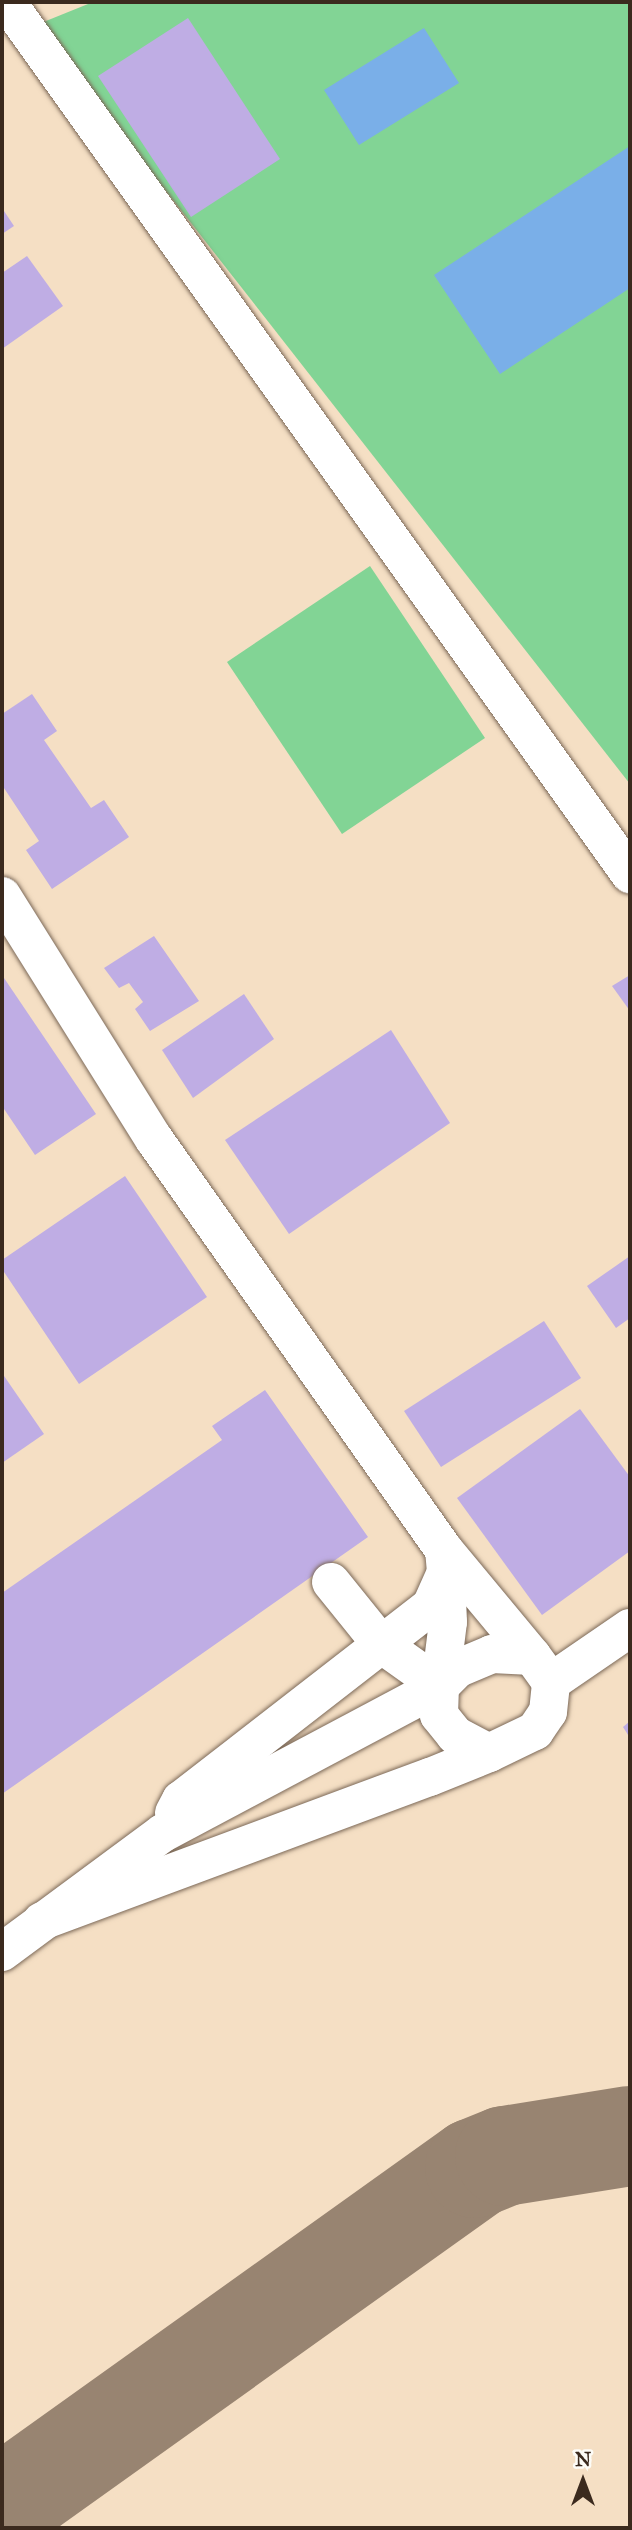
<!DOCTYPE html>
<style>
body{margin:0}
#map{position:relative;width:632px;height:2530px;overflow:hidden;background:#f5dfc4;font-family:"IM FELL Great Primer",serif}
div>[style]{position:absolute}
.green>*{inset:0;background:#82d495}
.water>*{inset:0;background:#7aafe8}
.taxiway>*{height:100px;margin:-50px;padding:0 50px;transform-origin:50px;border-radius:50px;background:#988471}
.building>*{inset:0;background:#bfade4}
.roads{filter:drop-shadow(0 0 2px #7c6958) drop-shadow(0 0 2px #7c6958)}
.minor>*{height:38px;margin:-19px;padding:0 19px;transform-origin:19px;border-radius:19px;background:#fff}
span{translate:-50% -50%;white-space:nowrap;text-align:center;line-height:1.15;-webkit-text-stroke:5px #fdfcf7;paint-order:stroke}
.frame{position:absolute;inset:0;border:4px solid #3b2a1e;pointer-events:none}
.north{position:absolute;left:548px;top:2446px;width:70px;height:70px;-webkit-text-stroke:5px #fdfcf7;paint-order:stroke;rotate:0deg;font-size:19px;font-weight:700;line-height:28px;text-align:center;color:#3b2a1e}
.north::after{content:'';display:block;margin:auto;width:24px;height:32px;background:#3b2a1e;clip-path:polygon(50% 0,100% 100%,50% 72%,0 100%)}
</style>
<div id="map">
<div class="green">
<div style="clip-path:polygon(93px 2px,630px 2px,630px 784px,36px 25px)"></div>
<div style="clip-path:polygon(370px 566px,485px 738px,342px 834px,227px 662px)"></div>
</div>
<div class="water">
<div style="clip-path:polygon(424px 28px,459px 83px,359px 145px,324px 90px)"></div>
<div style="clip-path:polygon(630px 146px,630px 288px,500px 374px,434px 275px)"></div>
</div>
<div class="taxiway">
<div style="left:2px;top:2506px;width:581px;rotate:-35.55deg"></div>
<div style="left:475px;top:2168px;width:32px;rotate:-22deg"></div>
<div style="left:505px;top:2156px;width:127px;rotate:-9.1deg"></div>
</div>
<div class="building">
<div style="clip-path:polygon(188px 18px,280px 159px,191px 217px,98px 76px)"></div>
<div style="clip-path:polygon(2px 208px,14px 226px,2px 234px)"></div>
<div style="clip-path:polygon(27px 256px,63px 306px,2px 349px,2px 273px)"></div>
<div style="clip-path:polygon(32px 694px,57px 731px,44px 740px,91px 808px,104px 800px,129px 837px,52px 889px,26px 850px,39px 841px,2px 785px,2px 714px)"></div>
<div style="clip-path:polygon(154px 936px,199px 1001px,150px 1031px,135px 1009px,143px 1002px,129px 983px,119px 988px,104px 968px)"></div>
<div style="clip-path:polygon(2px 975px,96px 1114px,35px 1155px,2px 1106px)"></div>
<div style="clip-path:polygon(630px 975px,630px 1011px,612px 986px)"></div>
<div style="clip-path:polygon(244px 994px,274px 1039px,193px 1098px,162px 1050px)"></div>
<div style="clip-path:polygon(391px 1030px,450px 1123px,289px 1234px,225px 1140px)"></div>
<div style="clip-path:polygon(125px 1176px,207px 1297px,79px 1384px,2px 1269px,2px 1260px)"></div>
<div style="clip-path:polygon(630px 1256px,630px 1318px,616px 1328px,587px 1286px)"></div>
<div style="clip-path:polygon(544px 1321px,581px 1378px,441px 1467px,404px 1411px)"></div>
<div style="clip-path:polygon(2px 1373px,44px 1434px,2px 1463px)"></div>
<div style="clip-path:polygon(265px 1390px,368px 1537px,2px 1794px,2px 1593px,222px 1440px,212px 1426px)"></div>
<div style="clip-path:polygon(580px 1409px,630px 1477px,630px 1551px,542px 1615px,457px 1498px)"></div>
<div style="clip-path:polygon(630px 1721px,630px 1738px,623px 1727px)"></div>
</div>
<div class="roads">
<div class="minor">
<div style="left:7px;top:2px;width:1072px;rotate:54.46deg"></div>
<div style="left:2px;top:896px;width:287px;rotate:58deg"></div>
<div style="left:154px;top:1139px;width:503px;rotate:54.79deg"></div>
<div style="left:444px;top:1550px;width:138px;rotate:50.3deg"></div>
<div style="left:331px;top:1582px;width:80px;rotate:51.1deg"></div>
<div style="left:381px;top:1644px;width:72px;rotate:35.4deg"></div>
<div style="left:551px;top:1682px;width:96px;rotate:-34.4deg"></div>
<div style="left:440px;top:1686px;width:64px;rotate:-82.9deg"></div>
<div style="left:448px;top:1622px;width:45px;rotate:-92.5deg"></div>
<div style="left:174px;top:1813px;width:15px;rotate:-62deg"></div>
<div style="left:181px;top:1800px;width:316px;rotate:-37.8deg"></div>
<div style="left:431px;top:1606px;width:37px;rotate:-66deg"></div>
<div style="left:446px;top:1572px;width:22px;rotate:-95deg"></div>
<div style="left:42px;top:1921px;width:414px;rotate:-20.4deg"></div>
<div style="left:430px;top:1777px;width:64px;rotate:-22.1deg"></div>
<div style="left:489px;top:1753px;width:51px;rotate:-25.6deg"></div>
<div style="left:535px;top:1731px;width:23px;rotate:-56deg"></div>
<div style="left:548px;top:1712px;width:30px;rotate:-84deg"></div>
<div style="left:551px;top:1682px;width:32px;rotate:-126deg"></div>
<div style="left:532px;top:1656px;width:40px;rotate:-177.1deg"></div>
<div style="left:492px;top:1654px;width:38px;rotate:157deg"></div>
<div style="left:457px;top:1669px;width:24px;rotate:135deg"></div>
<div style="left:440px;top:1686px;width:29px;rotate:92deg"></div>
<div style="left:439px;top:1715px;width:26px;rotate:51deg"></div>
<div style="left:455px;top:1735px;width:38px;rotate:28deg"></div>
<div style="left:2px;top:1952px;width:200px;rotate:-36.5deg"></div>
<div style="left:163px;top:1833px;width:314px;rotate:-28deg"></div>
</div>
</div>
<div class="frame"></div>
<div class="north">N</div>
</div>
